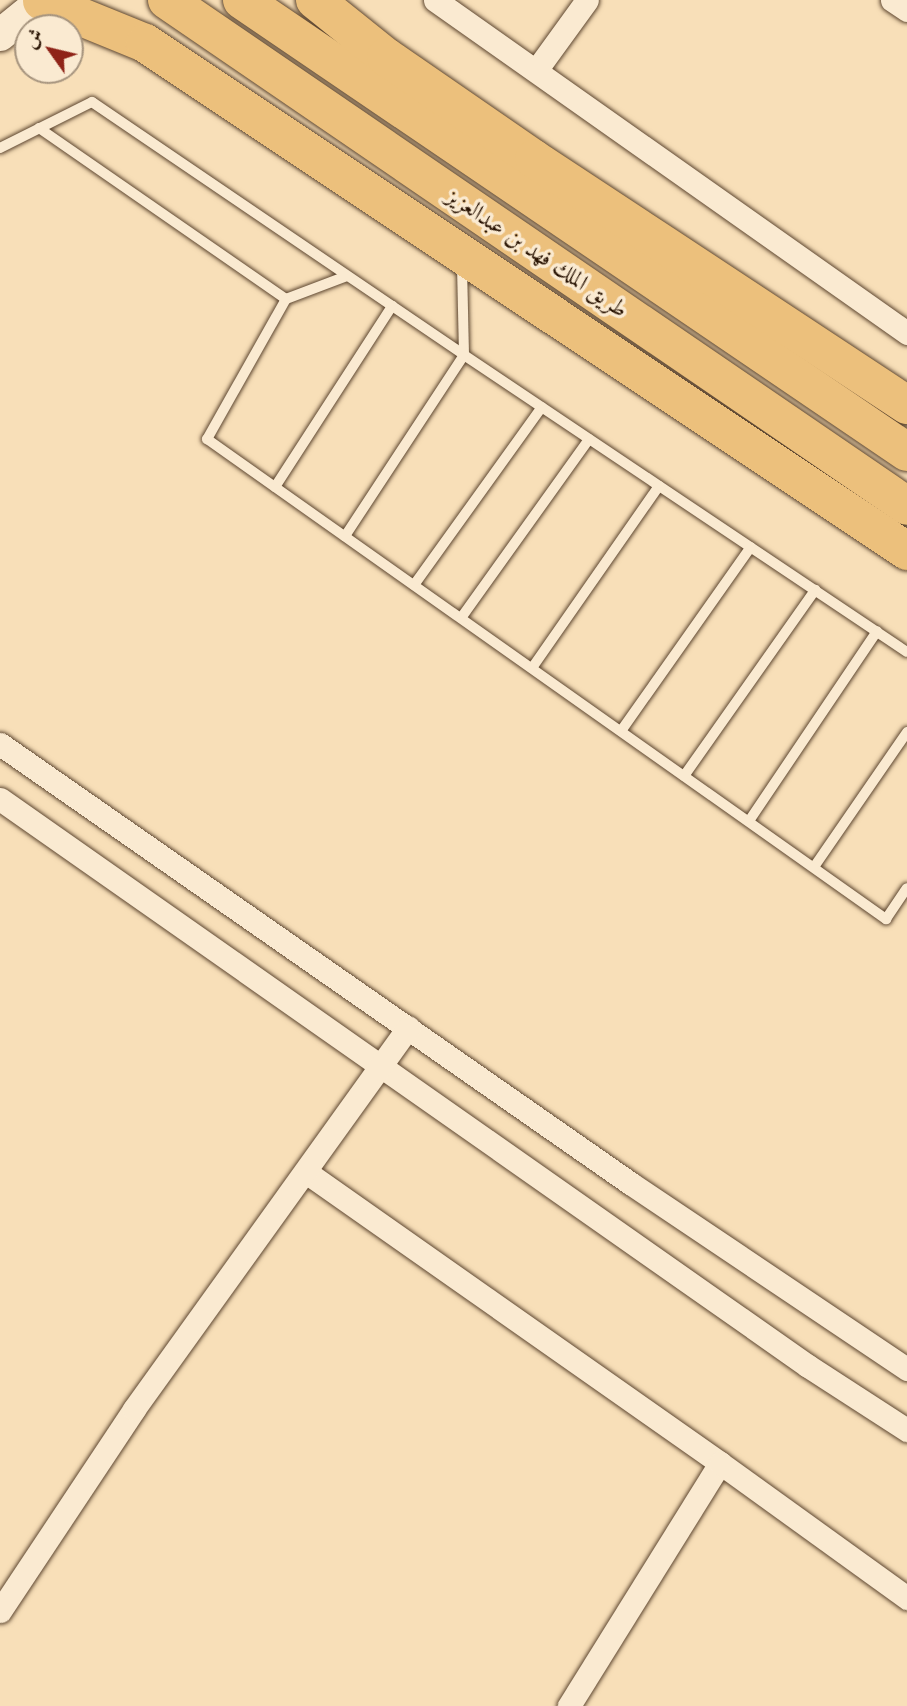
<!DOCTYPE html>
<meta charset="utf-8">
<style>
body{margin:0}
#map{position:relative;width:907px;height:1706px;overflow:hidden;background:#f8dfb8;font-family:Cardo,Amiri,serif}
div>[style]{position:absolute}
.roads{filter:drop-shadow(0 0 2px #5d4630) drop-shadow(0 0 2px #5d4630)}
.lane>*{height:10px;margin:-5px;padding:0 5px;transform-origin:5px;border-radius:5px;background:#faead1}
.street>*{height:23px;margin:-11.5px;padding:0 11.5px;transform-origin:11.5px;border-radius:11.5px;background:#faead1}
.secondary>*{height:32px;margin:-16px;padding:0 16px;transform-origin:16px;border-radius:16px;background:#faead1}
.highway>*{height:38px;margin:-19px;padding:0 19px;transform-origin:19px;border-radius:19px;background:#ecc07c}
span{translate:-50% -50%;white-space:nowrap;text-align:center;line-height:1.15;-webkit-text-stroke:7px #faead1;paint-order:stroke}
.street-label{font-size:23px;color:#291302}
.north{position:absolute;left:14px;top:14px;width:70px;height:70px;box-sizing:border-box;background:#faead1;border:2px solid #a6947e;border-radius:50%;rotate:304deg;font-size:19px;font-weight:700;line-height:28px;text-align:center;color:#291302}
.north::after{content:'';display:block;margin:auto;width:24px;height:32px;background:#8f2418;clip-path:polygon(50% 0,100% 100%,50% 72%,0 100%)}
</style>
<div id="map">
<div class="roads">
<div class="lane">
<div style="left:39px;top:128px;width:300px;rotate:34.7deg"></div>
<div style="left:286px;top:299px;width:161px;rotate:119.4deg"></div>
<div style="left:207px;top:439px;width:832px;rotate:35.26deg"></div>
<div style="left:886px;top:919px;width:37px;rotate:-56deg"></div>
<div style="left:0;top:148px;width:103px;rotate:-26.6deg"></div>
<div style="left:92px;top:102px;width:450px;rotate:34.2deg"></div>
<div style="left:464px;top:355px;width:217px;rotate:123.3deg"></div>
<div style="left:462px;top:266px;width:89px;rotate:88.7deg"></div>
<div style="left:464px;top:355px;width:533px;rotate:33.84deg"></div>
<div style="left:286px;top:299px;width:65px;rotate:-20.7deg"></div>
<div style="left:275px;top:487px;width:216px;rotate:-57.1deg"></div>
<div style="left:414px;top:585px;width:219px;rotate:-54.3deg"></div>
<div style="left:461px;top:618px;width:220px;rotate:-54.4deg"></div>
<div style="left:532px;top:668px;width:222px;rotate:-55.1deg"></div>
<div style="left:621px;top:731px;width:225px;rotate:-54.8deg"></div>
<div style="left:684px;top:776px;width:228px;rotate:-54.8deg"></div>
<div style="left:749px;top:821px;width:229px;rotate:-56deg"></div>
<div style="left:814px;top:867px;width:164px;rotate:-55.4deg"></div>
</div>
<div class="street">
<div style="left:435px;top:0;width:578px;rotate:35.2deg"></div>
<div style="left:892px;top:0;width:18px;rotate:34deg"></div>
<div style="left:537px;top:69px;width:85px;rotate:-54.1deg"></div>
<div style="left:0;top:744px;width:768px;rotate:34.87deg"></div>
<div style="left:630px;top:1183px;width:334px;rotate:33.9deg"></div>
<div style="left:0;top:799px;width:987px;rotate:35.06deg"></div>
<div style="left:808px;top:1366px;width:118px;rotate:32.9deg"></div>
<div style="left:306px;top:1172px;width:506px;rotate:35.1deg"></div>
<div style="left:720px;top:1463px;width:286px;rotate:121.9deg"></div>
<div style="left:720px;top:1463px;width:231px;rotate:35.8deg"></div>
<div style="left:0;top:1611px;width:242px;rotate:-56.4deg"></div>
<div style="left:134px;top:1409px;width:470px;rotate:-54.3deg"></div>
</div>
<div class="secondary">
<div style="left:0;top:35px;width:54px;rotate:-39deg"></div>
</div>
<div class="highway">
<div style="left:167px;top:0;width:896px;rotate:34.36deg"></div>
<div style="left:242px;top:0;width:804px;rotate:34.2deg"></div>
<div style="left:315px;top:0;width:91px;rotate:38.8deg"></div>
<div style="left:386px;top:57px;width:180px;rotate:34.6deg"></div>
<div style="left:534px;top:159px;width:447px;rotate:33.4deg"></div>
<div style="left:42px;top:1px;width:111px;rotate:22.2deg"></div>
<div style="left:145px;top:43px;width:916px;rotate:33.69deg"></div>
</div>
</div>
<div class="street-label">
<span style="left:537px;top:253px;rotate:34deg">طريق الملك فهد بن عبدالعزيز</span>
</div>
<div class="north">ش</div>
</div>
